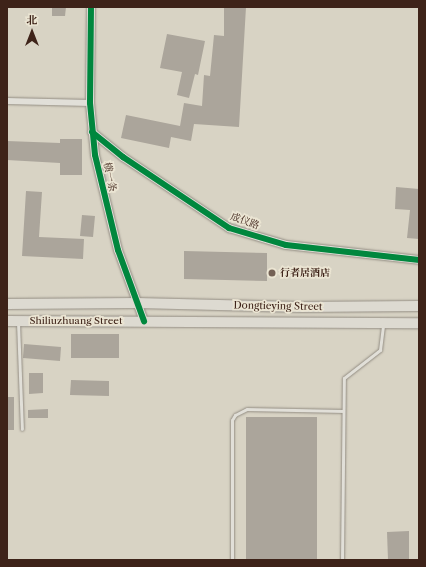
<!DOCTYPE html>
<meta charset="utf-8">
<style>
body{margin:0}
#map{position:relative;width:426px;height:567px;overflow:hidden;background:#d8d3c4;font-family:"Libre Caslon Text","Noto Serif SC",serif}
div>[style]{position:absolute}
.building>*{inset:0;background:#aba59b}
.roads{filter:drop-shadow(0 0 1px #938d83) drop-shadow(0 0 1px #938d83)}
.service>*{height:3px;margin:-1.5px;padding:0 1.5px;transform-origin:1.5px;border-radius:1.5px;background:#e1dfd8}
.minor>*{height:6px;margin:-3px;padding:0 3px;transform-origin:3px;border-radius:3px;background:#e1dfd8}
.tertiary>*{height:8px;margin:-4px;padding:0 4px;transform-origin:4px;border-radius:4px;background:#e1dfd8}
.primary>*{height:10px;margin:-5px;padding:0 5px;transform-origin:5px;border-radius:5px;background:#dddad1}
.cycleway>*{height:6px;margin:-3px;padding:0 3px;transform-origin:3px;border-radius:3px;background:#00873e}
.dots>*{width:11px;height:11px;translate:-50% -50%;box-sizing:border-box;border:2px solid #ebe5d3;border-radius:50%}
span{translate:-50% -50%;white-space:nowrap;text-align:center;line-height:1.15;-webkit-text-stroke:3.5px #ebe5d3;paint-order:stroke}
.street-label{font-size:10px;color:#3e2319}
.poi-label{font-size:10px;color:#3e2319;font-weight:700}
.left{translate:0 -50%;text-align:left}
.frame{position:absolute;inset:0;border:8px solid #3e2319;pointer-events:none}
.north{position:absolute;left:12px;top:12px;width:40px;height:40px;-webkit-text-stroke:3px #ebe5d3;paint-order:stroke;rotate:0deg;font-size:11px;font-weight:700;line-height:16px;text-align:center;color:#3e2319}
.north::after{content:'';display:block;margin:auto;width:14px;height:18px;background:#3e2319;clip-path:polygon(50% 0,100% 100%,50% 72%,0 100%)}
</style>
<div id="map">
<div class="building">
<div style="clip-path:polygon(52px 7px,66px 7px,65px 16px,52px 16px)"></div>
<div style="clip-path:polygon(224px 7px,246px 7px,239px 127px,194px 124px,191px 141px,171px 137px,169px 148px,121px 138px,126px 115px,180px 126px,184px 103px,202px 106px,204px 75px,210px 76px,214px 35px,224px 36px)"></div>
<div style="clip-path:polygon(167px 34px,205px 41px,198px 75px,195px 74px,189px 98px,177px 95px,182px 72px,160px 68px)"></div>
<div style="clip-path:polygon(60px 139px,82px 139px,82px 175px,60px 175px,60px 163px,7px 160px,7px 141px,60px 143px)"></div>
<div style="clip-path:polygon(396px 187px,419px 189px,419px 239px,407px 238px,410px 210px,395px 209px)"></div>
<div style="clip-path:polygon(26px 191px,42px 192px,39px 237px,84px 239px,83px 259px,22px 256px)"></div>
<div style="clip-path:polygon(82px 215px,95px 216px,93px 237px,80px 236px)"></div>
<div style="clip-path:polygon(184px 251px,267px 253px,267px 281px,184px 279px)"></div>
<div style="clip-path:polygon(71px 334px,119px 334px,119px 358px,71px 358px)"></div>
<div style="clip-path:polygon(24px 344px,61px 347px,60px 361px,23px 358px)"></div>
<div style="clip-path:polygon(29px 373px,43px 373px,43px 393px,29px 394px)"></div>
<div style="clip-path:polygon(71px 380px,109px 381px,109px 396px,70px 395px)"></div>
<div style="clip-path:polygon(7px 397px,14px 397px,14px 430px,7px 430px)"></div>
<div style="clip-path:polygon(48px 409px,48px 418px,28px 418px,28px 410px)"></div>
<div style="clip-path:polygon(246px 417px,317px 417px,317px 560px,246px 560px)"></div>
<div style="clip-path:polygon(409px 531px,409px 560px,388px 560px,387px 532px)"></div>
</div>
<div class="roads">
<div class="service">
<div style="left:18px;top:322px;width:107px;rotate:87.9deg"></div>
<div style="left:232px;top:560px;width:140px;rotate:-90deg"></div>
<div style="left:232px;top:420px;width:6px;rotate:-59deg"></div>
<div style="left:235px;top:415px;width:13px;rotate:-27deg"></div>
<div style="left:247px;top:409px;width:96px;rotate:1.2deg"></div>
<div style="left:342px;top:560px;width:182px;rotate:-89.4deg"></div>
<div style="left:344px;top:378px;width:46px;rotate:-37.9deg"></div>
<div style="left:380px;top:350px;width:26px;rotate:-83deg"></div>
</div>
<div class="minor">
<div style="left:7px;top:101px;width:83px;rotate:1.4deg"></div>
</div>
<div class="tertiary">
<div style="left:91px;top:7px;width:96px;rotate:90.6deg"></div>
<div style="left:90px;top:103px;width:52px;rotate:84.5deg"></div>
<div style="left:95px;top:155px;width:98px;rotate:76.4deg"></div>
<div style="left:118px;top:250px;width:76px;rotate:69.9deg"></div>
<div style="left:92px;top:132px;width:40px;rotate:39deg"></div>
<div style="left:123px;top:157px;width:128px;rotate:33.8deg"></div>
<div style="left:229px;top:228px;width:59px;rotate:16.6deg"></div>
<div style="left:286px;top:245px;width:134px;rotate:6.4deg"></div>
</div>
<div class="primary">
<div style="left:7px;top:304px;width:130px;rotate:-0.4deg"></div>
<div style="left:137px;top:303px;width:164px;rotate:1.4deg"></div>
<div style="left:301px;top:307px;width:118px;rotate:-0.5deg"></div>
<div style="left:7px;top:321px;width:412px;rotate:0.3deg"></div>
</div>
</div>
<div class="cycleway">
<div style="left:91px;top:7px;width:96px;rotate:90.6deg"></div>
<div style="left:90px;top:103px;width:52px;rotate:84.5deg"></div>
<div style="left:95px;top:155px;width:98px;rotate:76.4deg"></div>
<div style="left:118px;top:250px;width:76px;rotate:69.9deg"></div>
<div style="left:92px;top:132px;width:40px;rotate:39deg"></div>
<div style="left:123px;top:157px;width:128px;rotate:33.8deg"></div>
<div style="left:229px;top:228px;width:59px;rotate:16.6deg"></div>
<div style="left:286px;top:245px;width:134px;rotate:6.4deg"></div>
</div>
<div class="dots">
<div style="left:272px;top:273px;background:#746155"></div>
</div>
<div class="street-label">
<span style="left:110px;top:177px;rotate:78deg">横一条</span>
<span style="left:245px;top:221px;rotate:20deg">成仪路</span>
<span style="left:278px;top:306px;rotate:1deg">Dongtieying Street</span>
<span style="left:76px;top:321px">Shiliuzhuang Street</span>
</div>
<div class="poi-label">
<span class="left" style="left:280px;top:273px">行者居酒店</span>
</div>
<div class="frame"></div>
<div class="north">北</div>
</div>
